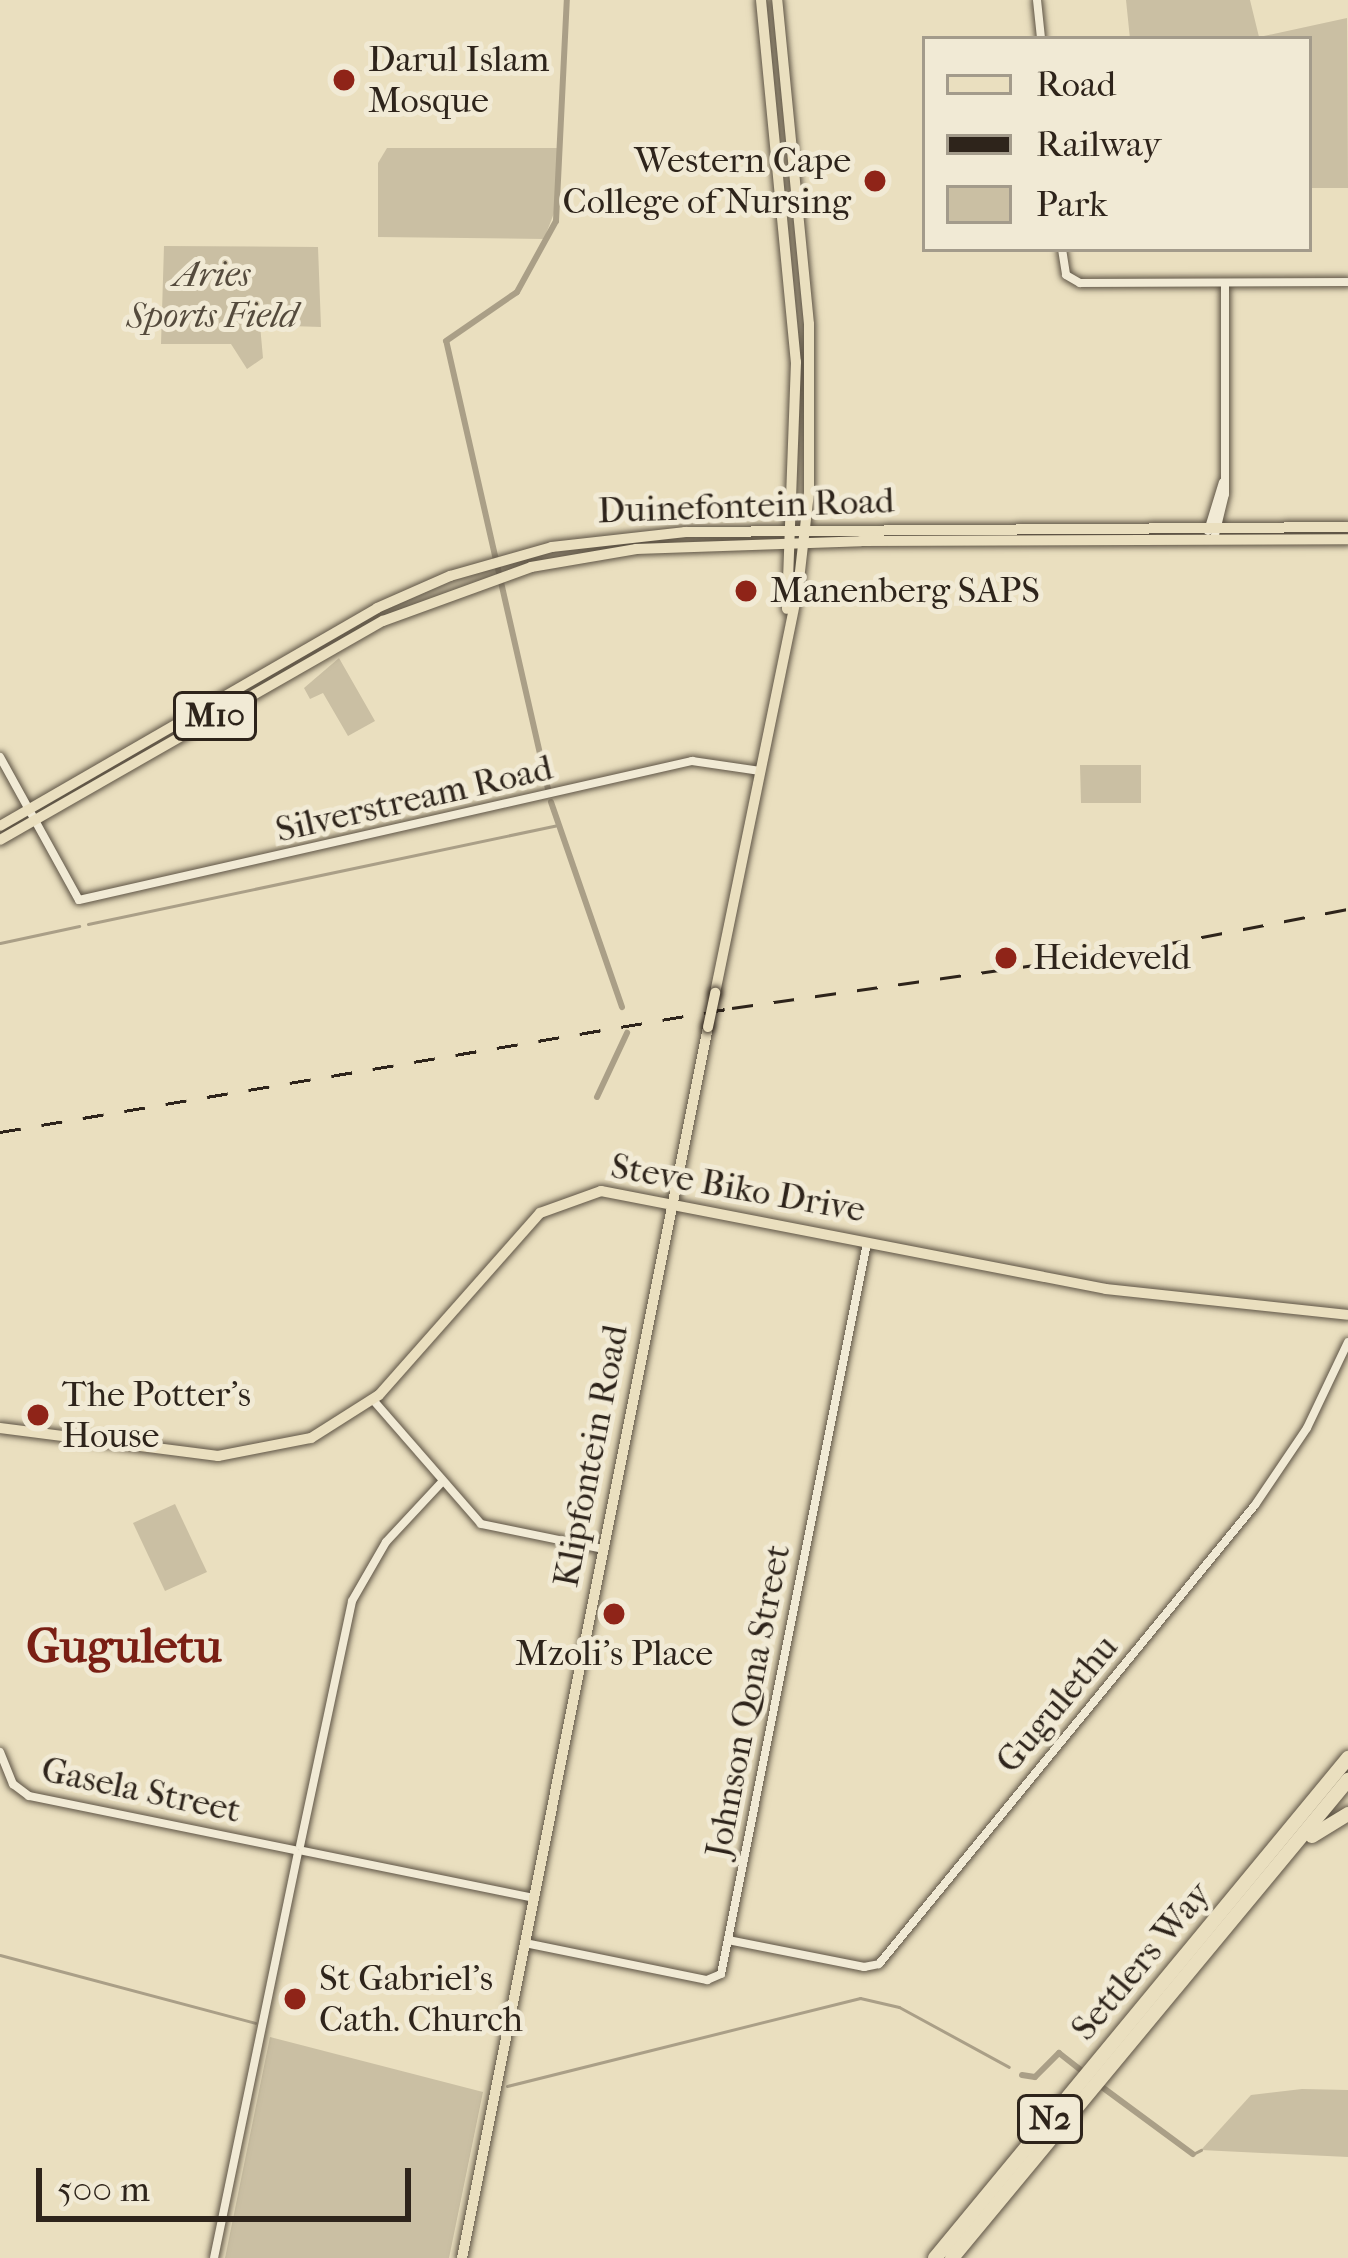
<!DOCTYPE html>
<style>
body{margin:0}
#map{position:relative;width:1348px;height:2258px;overflow:hidden;background:#eadfbf;font-family:"IM FELL French Canon",serif}
div>[style]{position:absolute}
.green>*{inset:0;background:#cabfa3}
.stream>*{height:3px;margin:-1.5px;padding:0 1.5px;transform-origin:1.5px;border-radius:1.5px;background:#aa9f87}
.canal>*{height:6px;margin:-3px;padding:0 3px;transform-origin:3px;border-radius:3px;background:#aa9f87}
.roads{filter:drop-shadow(0 0 3px #5d5344) drop-shadow(0 0 3px #5d5344)}
.minor>*{height:8px;margin:-4px;padding:0 4px;transform-origin:4px;border-radius:4px;background:#f1ead5}
.major>*{height:10px;margin:-5px;padding:0 5px;transform-origin:5px;border-radius:5px;background:#eadfbf}
.highway>*{height:14px;margin:-7px;padding:0 7px;transform-origin:7px;border-radius:7px;background:#eadfbf}
.rail>*{height:3px;margin-top:-1.5px;transform-origin:0;background:repeating-linear-gradient(90deg,#2e241b 0 21px,transparent 0 42px)}
.bridges{filter:drop-shadow(0 0 3px #2e241b) drop-shadow(0 0 3px #2e241b)}
.major-bridge>*{height:10px;margin:-5px;padding:0 5px;transform-origin:5px;border-radius:5px;background:#eadfbf}
.dots>*{width:33px;height:33px;translate:-50% -50%;box-sizing:border-box;border:6px solid #f1ead5;border-radius:50%}
span{translate:-50% -50%;white-space:nowrap;text-align:center;line-height:1.15;-webkit-text-stroke:10px #f1ead5;paint-order:stroke}
.shield-label span{padding:3px 9px;background:#f1ead5;border:3px solid;border-radius:9px;-webkit-text-stroke-width:0}
.shield-label{font-size:33px;color:#2e241b;font-weight:700}
.poi-label{font-size:36px;color:#2e241b}
.left{translate:0 -50%;text-align:left}
.right{translate:-100% -50%;text-align:right}
.park-label{font-size:36px;color:#554b3d;font-style:italic}
.street-label{font-size:36px;color:#2e241b}
.district-label{font-size:48px;color:#7a1f14;font-weight:700}
.legend{position:absolute;left:922px;top:36px;width:390px;height:216px;box-sizing:border-box;background:#f1ead5;border:3px solid #a39b8b;margin:0;padding:15px 21px;list-style:none;font-size:36px;color:#2e241b}
.legend li{display:flex;align-items:center;gap:24px;height:60px}
.legend b{width:60px;border:3px solid #a39b8b}
.scale{position:absolute;left:36px;top:2168px;width:375px;height:54px;box-sizing:border-box;border:6px solid #2e241b;border-top:0;padding-left:15px;font-size:36px;line-height:42px;white-space:nowrap;color:#2e241b;-webkit-text-stroke:9px #f1ead5;paint-order:stroke}
</style>
<div id="map">
<div class="green">
<div style="clip-path:polygon(1126px 0,1250px 0,1259px 37px,1347px 18px,1348px 188px,1309px 188px,1309px 39px,1130px 39px)"></div>
<div style="clip-path:polygon(387px 148px,560px 148px,556px 208px,544px 239px,378px 237px,378px 163px)"></div>
<div style="clip-path:polygon(164px 246px,318px 247px,321px 327px,260px 325px,263px 358px,247px 369px,231px 344px,161px 344px)"></div>
<div style="clip-path:polygon(339px 658px,375px 721px,348px 736px,323px 693px,310px 699px,304px 688px)"></div>
<div style="clip-path:polygon(1080px 765px,1141px 765px,1141px 803px,1081px 803px)"></div>
<div style="clip-path:polygon(175px 1504px,207px 1572px,165px 1591px,133px 1523px)"></div>
<div style="clip-path:polygon(270px 2037px,483px 2092px,449px 2258px,225px 2258px)"></div>
<div style="clip-path:polygon(1302px 2089px,1348px 2090px,1348px 2157px,1201px 2150px,1251px 2095px)"></div>
</div>
<div class="stream">
<div style="left:88px;top:924px;width:478px;rotate:-11.9deg"></div>
<div style="left:0;top:943px;width:81px;rotate:-12.1deg"></div>
<div style="left:0;top:1955px;width:264px;rotate:14.9deg"></div>
<div style="left:507px;top:2086px;width:364px;rotate:-14deg"></div>
<div style="left:860px;top:1998px;width:40px;rotate:13deg"></div>
<div style="left:899px;top:2007px;width:125px;rotate:28.6deg"></div>
<div style="left:1193px;top:2154px;width:9px;rotate:-27deg"></div>
</div>
<div class="canal">
<div style="left:548px;top:789px;width:459px;rotate:-102.8deg"></div>
<div style="left:446px;top:341px;width:86px;rotate:-34.6deg"></div>
<div style="left:517px;top:292px;width:81px;rotate:-61.2deg"></div>
<div style="left:556px;top:221px;width:221px;rotate:-87.2deg"></div>
<div style="left:551px;top:802px;width:217px;rotate:70.9deg"></div>
<div style="left:597px;top:1097px;width:71px;rotate:-64.9deg"></div>
<div style="left:1022px;top:2075px;width:13px;rotate:9deg"></div>
<div style="left:1035px;top:2077px;width:34px;rotate:-45deg"></div>
<div style="left:1059px;top:2053px;width:31px;rotate:38deg"></div>
<div style="left:1102px;top:2087px;width:113px;rotate:36.4deg"></div>
</div>
<div class="roads">
<div class="minor">
<div style="left:1037px;top:0;width:39px;rotate:84deg"></div>
<div style="left:1062px;top:249px;width:26px;rotate:81deg"></div>
<div style="left:1066px;top:275px;width:16px;rotate:30deg"></div>
<div style="left:1080px;top:283px;width:268px;rotate:-0.2deg"></div>
<div style="left:1208px;top:531px;width:51px;rotate:-73deg"></div>
<div style="left:1214px;top:539px;width:46px;rotate:-76.3deg"></div>
<div style="left:1225px;top:494px;width:211px;rotate:-90deg"></div>
<div style="left:0;top:757px;width:163px;rotate:61.1deg"></div>
<div style="left:79px;top:900px;width:629px;rotate:-12.78deg"></div>
<div style="left:692px;top:761px;width:69px;rotate:8.4deg"></div>
<div style="left:373px;top:1400px;width:164px;rotate:48.9deg"></div>
<div style="left:481px;top:1524px;width:125px;rotate:11.6deg"></div>
<div style="left:0;top:1752px;width:35px;rotate:68deg"></div>
<div style="left:13px;top:1784px;width:20px;rotate:37deg"></div>
<div style="left:29px;top:1796px;width:271px;rotate:11.5deg"></div>
<div style="left:300px;top:1846px;width:250px;rotate:-78deg"></div>
<div style="left:352px;top:1601px;width:68px;rotate:-60deg"></div>
<div style="left:386px;top:1542px;width:82px;rotate:-47deg"></div>
<div style="left:303px;top:1851px;width:235px;rotate:11.5deg"></div>
<div style="left:728px;top:1940px;width:139px;rotate:11.2deg"></div>
<div style="left:864px;top:1967px;width:15px;rotate:-11deg"></div>
<div style="left:879px;top:1964px;width:593px;rotate:-50.68deg"></div>
<div style="left:1255px;top:1505px;width:93px;rotate:-56deg"></div>
<div style="left:1307px;top:1428px;width:95px;rotate:-64.5deg"></div>
<div style="left:525px;top:1943px;width:186px;rotate:11.5deg"></div>
<div style="left:707px;top:1980px;width:15px;rotate:-23deg"></div>
<div style="left:721px;top:1974px;width:745px;rotate:-78.71deg"></div>
<div style="left:214px;top:2258px;width:413px;rotate:-78.3deg"></div>
</div>
<div class="major">
<div style="left:761px;top:0;width:364px;rotate:84.5deg"></div>
<div style="left:796px;top:362px;width:247px;rotate:92.1deg"></div>
<div style="left:0;top:826px;width:435px;rotate:-30deg"></div>
<div style="left:377px;top:608px;width:80px;rotate:-23.7deg"></div>
<div style="left:450px;top:576px;width:106px;rotate:-15.9deg"></div>
<div style="left:552px;top:547px;width:134px;rotate:-6.4deg"></div>
<div style="left:685px;top:532px;width:663px;rotate:-0.43deg"></div>
<div style="left:0;top:840px;width:441px;rotate:-29.8deg"></div>
<div style="left:383px;top:621px;width:158px;rotate:-20deg"></div>
<div style="left:531px;top:567px;width:107px;rotate:-9.7deg"></div>
<div style="left:636px;top:549px;width:225px;rotate:-2deg"></div>
<div style="left:861px;top:541px;width:487px;rotate:-0.2deg"></div>
<div style="left:715px;top:993px;width:412px;rotate:-78.4deg"></div>
<div style="left:798px;top:589px;width:98px;rotate:-83.5deg"></div>
<div style="left:809px;top:492px;width:168px;rotate:-90deg"></div>
<div style="left:809px;top:324px;width:326px;rotate:-95.6deg"></div>
<div style="left:0;top:1428px;width:220px;rotate:7.3deg"></div>
<div style="left:218px;top:1456px;width:95px;rotate:-11deg"></div>
<div style="left:311px;top:1438px;width:80px;rotate:-32.3deg"></div>
<div style="left:379px;top:1395px;width:243px;rotate:-48.5deg"></div>
<div style="left:540px;top:1213px;width:65px;rotate:-19.8deg"></div>
<div style="left:601px;top:1191px;width:514px;rotate:10.98deg"></div>
<div style="left:1106px;top:1289px;width:243px;rotate:6.1deg"></div>
<div style="left:462px;top:2258px;width:1255px;rotate:-78.7deg"></div>
</div>
<div class="highway">
<div style="left:1312px;top:1836px;width:42px;rotate:-31.4deg"></div>
<div style="left:935px;top:2258px;width:649px;rotate:-50.44deg"></div>
<div style="left:952px;top:2258px;width:621px;rotate:-50.36deg"></div>
</div>
</div>
<div class="rail">
<div style="left:0;top:1132px;width:742px;rotate:-9.61deg"></div>
<div style="left:732px;top:1008px;width:391px;rotate:-8.1deg"></div>
<div style="left:1119px;top:953px;width:233px;rotate:-10.9deg"></div>
</div>
<div class="bridges">
<div class="major-bridge">
<div style="left:708px;top:1027px;width:35px;rotate:-78deg"></div>
</div>
</div>
<div class="dots">
<div style="left:344px;top:80px;background:#8f2418"></div>
<div style="left:875px;top:181px;background:#8f2418"></div>
<div style="left:746px;top:591px;background:#8f2418"></div>
<div style="left:1006px;top:958px;background:#8f2418"></div>
<div style="left:38px;top:1415px;background:#8f2418"></div>
<div style="left:614px;top:1614px;background:#8f2418"></div>
<div style="left:295px;top:1999px;background:#8f2418"></div>
</div>
<div class="shield-label">
<span style="left:215px;top:716px">M10</span>
<span style="left:1050px;top:2119px">N2</span>
</div>
<div class="poi-label">
<span class="left" style="left:368px;top:80px">Darul Islam<br>Mosque</span>
<span class="right" style="left:851px;top:181px">Western Cape<br>College of Nursing</span>
<span class="left" style="left:770px;top:591px">Manenberg SAPS</span>
<span class="left" style="left:1033px;top:958px">Heideveld</span>
<span class="left" style="left:62px;top:1415px">The Potter's<br>House</span>
<span style="left:614px;top:1654px">Mzoli's Place</span>
<span class="left" style="left:319px;top:1999px">St Gabriel's<br>Cath. Church</span>
</div>
<div class="park-label">
<span style="left:212px;top:295px">Aries<br>Sports Field</span>
</div>
<div class="street-label">
<span style="left:746px;top:506px;rotate:-2deg">Duinefontein Road</span>
<span style="left:414px;top:799px;rotate:-13deg">Silverstream Road</span>
<span style="left:738px;top:1188px;rotate:10deg">Steve Biko Drive</span>
<span style="left:591px;top:1456px;rotate:-79deg">Klipfontein Road</span>
<span style="left:748px;top:1701px;rotate:-79deg">Johnson Qona Street</span>
<span style="left:1057px;top:1704px;rotate:-50deg">Gugulethu</span>
<span style="left:141px;top:1790px;rotate:12deg">Gasela Street</span>
<span style="left:1141px;top:1961px;rotate:-50deg">Settlers Way</span>
</div>
<div class="district-label">
<span style="left:124px;top:1647px">Guguletu</span>
</div>
<ul class="legend">
<li><b style="height:15px;background:#eadfbf"></b>Road</li>
<li><b style="height:15px;background:#2e241b"></b>Railway</li>
<li><b style="height:33px;background:#cabfa3"></b>Park</li>
</ul>
<div class="scale">500 m</div>
</div>
